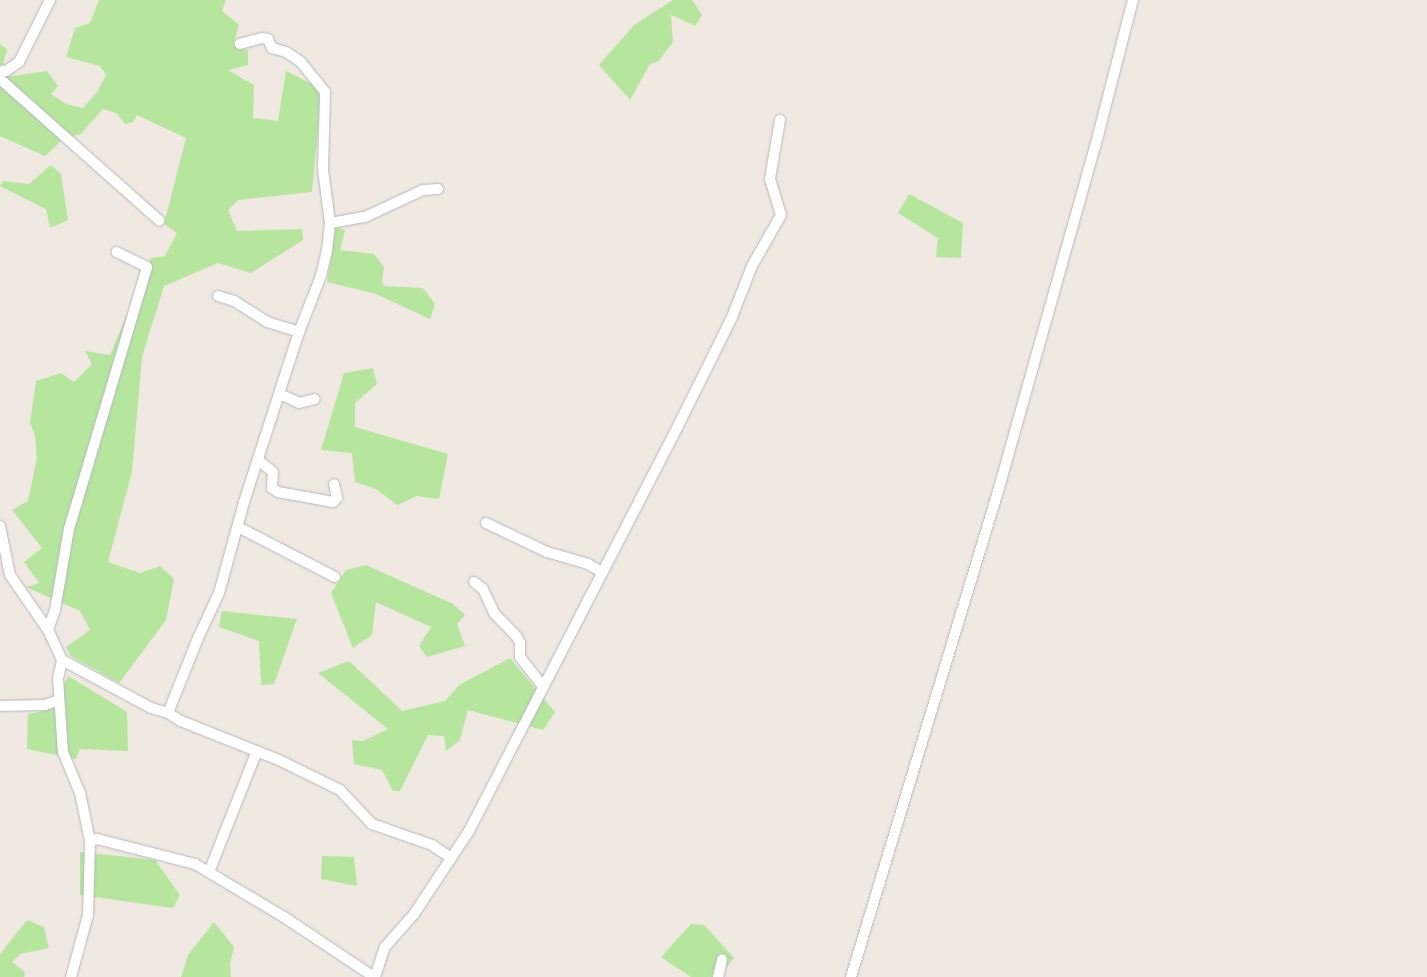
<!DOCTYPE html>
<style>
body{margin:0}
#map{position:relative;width:1427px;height:977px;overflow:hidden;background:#efe9e1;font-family:Roboto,sans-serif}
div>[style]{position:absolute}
.green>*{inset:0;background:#b6e59e}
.roads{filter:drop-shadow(0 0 1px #b4b7c1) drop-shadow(0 0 1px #b4b7c1)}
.minor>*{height:10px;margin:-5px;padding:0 5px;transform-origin:5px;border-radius:5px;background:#fff}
span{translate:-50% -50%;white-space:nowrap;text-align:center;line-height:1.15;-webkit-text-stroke:4px #fff;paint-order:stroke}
</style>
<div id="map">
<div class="green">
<div style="clip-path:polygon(99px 0,226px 0,222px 11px,239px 25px,233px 45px,248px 50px,248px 65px,228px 70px,254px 85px,253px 118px,278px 121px,286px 71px,322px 89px,312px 192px,238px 200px,228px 210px,237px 231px,302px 229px,303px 240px,251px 273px,218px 263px,164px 286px,142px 357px,132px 472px,108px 562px,140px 573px,160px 566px,174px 579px,166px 620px,119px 683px,71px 656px,66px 647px,90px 630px,80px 611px,26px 587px,39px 583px,24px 562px,42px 548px,12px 510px,28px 501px,37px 458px,35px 435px,30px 423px,36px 381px,61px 373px,74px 382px,92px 364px,85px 351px,110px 355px,151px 258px,165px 256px,177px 233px,164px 224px,186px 138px,137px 115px,133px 122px,125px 124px,116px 113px,103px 109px,81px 134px,64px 138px,45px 156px,0 136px,0 78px,47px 71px,58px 86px,51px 94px,66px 104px,83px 108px,97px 92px,106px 75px,100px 66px,66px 57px,75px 28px,90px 23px)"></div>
<div style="clip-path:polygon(673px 0,692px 0,702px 15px,695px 26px,671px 15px,673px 42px,659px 61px,650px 64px,630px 100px,599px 65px,634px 25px)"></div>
<div style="clip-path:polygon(0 44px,7px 49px,3px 65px,0 65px)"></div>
<div style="clip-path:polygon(51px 165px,61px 174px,68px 220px,50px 228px,46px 209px,0 186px,3px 181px,29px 184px)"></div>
<div style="clip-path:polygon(909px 194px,963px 223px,961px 258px,936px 257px,938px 238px,898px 213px)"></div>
<div style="clip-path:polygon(336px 227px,345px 230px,340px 250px,374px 254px,384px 267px,382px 281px,384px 286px,423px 288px,435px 304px,430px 319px,376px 294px,327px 282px)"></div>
<div style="clip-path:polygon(373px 368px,377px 384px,355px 403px,355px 427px,448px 454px,439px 499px,417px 496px,397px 505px,376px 489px,355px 482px,352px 453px,321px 450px,344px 373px)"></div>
<div style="clip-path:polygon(366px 565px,453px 604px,465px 615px,457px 624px,465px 646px,427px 657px,419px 646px,431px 627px,376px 602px,372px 635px,353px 648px,331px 593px,346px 570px)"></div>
<div style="clip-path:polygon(222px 611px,297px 619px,274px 684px,261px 685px,259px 641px,219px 627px)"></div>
<div style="clip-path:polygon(510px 658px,555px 712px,543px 730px,468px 710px,460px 740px,446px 751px,444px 736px,428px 735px,400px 791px,393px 791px,382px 770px,354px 764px,352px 740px,363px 741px,388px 729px,318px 673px,349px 661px,402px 711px,445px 701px,459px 685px)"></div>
<div style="clip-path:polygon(68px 676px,127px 712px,128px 751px,80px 749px,76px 759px,27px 749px,28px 714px,52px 709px)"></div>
<div style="clip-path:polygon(80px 852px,155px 860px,180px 895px,173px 908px,80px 895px)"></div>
<div style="clip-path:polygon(322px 856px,354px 857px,357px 886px,321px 879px)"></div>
<div style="clip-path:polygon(27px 920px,44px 927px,49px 948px,20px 954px,12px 962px,25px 972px,24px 977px,0 977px,0 954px)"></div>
<div style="clip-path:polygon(214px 922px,234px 947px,230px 964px,231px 977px,181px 977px,188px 955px)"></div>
<div style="clip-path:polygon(691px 924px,704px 925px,734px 958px,719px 977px,691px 977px,661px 957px)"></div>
</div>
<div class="roads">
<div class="minor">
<div style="left:0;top:71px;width:6px"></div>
<div style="left:6px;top:71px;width:16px;rotate:-35deg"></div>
<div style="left:19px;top:62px;width:69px;rotate:-63.4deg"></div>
<div style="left:0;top:79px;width:213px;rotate:41.6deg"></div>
<div style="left:330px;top:223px;width:36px;rotate:-10deg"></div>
<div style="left:365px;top:217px;width:64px;rotate:-25deg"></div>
<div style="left:423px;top:190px;width:15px;rotate:-4deg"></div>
<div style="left:218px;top:296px;width:17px;rotate:17deg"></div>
<div style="left:234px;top:301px;width:39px;rotate:32deg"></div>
<div style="left:267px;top:322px;width:34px;rotate:17deg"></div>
<div style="left:280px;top:394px;width:21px;rotate:25deg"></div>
<div style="left:299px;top:403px;width:16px;rotate:-14deg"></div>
<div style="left:258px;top:460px;width:19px;rotate:39deg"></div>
<div style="left:273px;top:472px;width:16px;rotate:94deg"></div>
<div style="left:272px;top:488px;width:7px;rotate:34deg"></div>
<div style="left:278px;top:492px;width:56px;rotate:10.3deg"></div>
<div style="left:333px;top:502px;width:6px;rotate:-45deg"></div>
<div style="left:337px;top:498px;width:14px;rotate:-102deg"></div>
<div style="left:486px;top:523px;width:68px;rotate:25.4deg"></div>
<div style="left:547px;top:552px;width:43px;rotate:16.3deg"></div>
<div style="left:588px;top:564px;width:16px;rotate:30deg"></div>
<div style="left:0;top:526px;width:50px;rotate:78.5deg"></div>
<div style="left:10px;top:575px;width:67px;rotate:55.4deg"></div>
<div style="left:48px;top:630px;width:33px;rotate:65deg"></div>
<div style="left:62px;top:660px;width:19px;rotate:102deg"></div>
<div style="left:58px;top:679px;width:73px;rotate:86.1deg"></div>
<div style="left:63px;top:752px;width:44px;rotate:67.5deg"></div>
<div style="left:80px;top:793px;width:49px;rotate:78.2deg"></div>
<div style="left:90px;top:841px;width:74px;rotate:91.5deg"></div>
<div style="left:88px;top:915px;width:64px;rotate:105.3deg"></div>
<div style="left:238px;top:527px;width:109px;rotate:27.3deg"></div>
<div style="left:474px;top:582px;width:11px;rotate:38deg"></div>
<div style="left:483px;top:589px;width:26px;rotate:65deg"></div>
<div style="left:494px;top:613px;width:33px;rotate:46deg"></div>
<div style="left:517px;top:637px;width:7px;rotate:63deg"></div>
<div style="left:520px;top:643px;width:14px;rotate:90deg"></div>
<div style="left:520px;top:657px;width:37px;rotate:52deg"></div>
<div style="left:48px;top:630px;width:21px;rotate:-71deg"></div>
<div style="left:55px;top:610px;width:82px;rotate:-80.2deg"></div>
<div style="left:69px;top:529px;width:273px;rotate:-73.4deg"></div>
<div style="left:147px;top:267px;width:34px;rotate:-154deg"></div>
<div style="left:62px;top:660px;width:101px;rotate:28.3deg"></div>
<div style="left:151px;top:708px;width:18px;rotate:16deg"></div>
<div style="left:168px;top:713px;width:15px;rotate:32deg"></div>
<div style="left:181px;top:721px;width:105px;rotate:21.7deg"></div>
<div style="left:279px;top:760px;width:68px;rotate:26.2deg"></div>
<div style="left:340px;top:790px;width:47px;rotate:46.7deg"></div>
<div style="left:372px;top:824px;width:64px;rotate:19.3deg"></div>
<div style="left:432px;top:845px;width:23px;rotate:34deg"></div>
<div style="left:0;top:706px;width:45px;rotate:-1.3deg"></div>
<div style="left:45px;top:705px;width:15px;rotate:-20deg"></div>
<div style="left:168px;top:713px;width:81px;rotate:-68.2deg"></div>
<div style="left:198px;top:638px;width:50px;rotate:-65deg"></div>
<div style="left:219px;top:593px;width:94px;rotate:-74.6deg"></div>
<div style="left:244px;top:502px;width:179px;rotate:-72.1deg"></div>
<div style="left:299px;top:332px;width:60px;rotate:-68.6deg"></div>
<div style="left:321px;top:276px;width:26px;rotate:-77deg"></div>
<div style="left:327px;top:251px;width:28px;rotate:-84deg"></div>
<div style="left:330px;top:223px;width:53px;rotate:-97.5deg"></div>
<div style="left:323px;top:170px;width:78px;rotate:-88.5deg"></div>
<div style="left:325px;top:92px;width:38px;rotate:-129deg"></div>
<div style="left:301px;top:62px;width:18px;rotate:-146deg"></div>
<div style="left:286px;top:52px;width:15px;rotate:-164deg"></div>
<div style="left:272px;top:48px;width:10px;rotate:-114deg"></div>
<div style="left:268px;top:39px;width:6px;rotate:-171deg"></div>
<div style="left:262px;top:38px;width:23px;rotate:165deg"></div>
<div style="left:90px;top:841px;width:7px;rotate:-16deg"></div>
<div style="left:97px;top:839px;width:101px;rotate:14.3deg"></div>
<div style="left:195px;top:864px;width:104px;rotate:30.8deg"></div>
<div style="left:284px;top:917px;width:108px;rotate:33.7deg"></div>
<div style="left:209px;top:872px;width:130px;rotate:-68.4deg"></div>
<div style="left:375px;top:977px;width:32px;rotate:-72deg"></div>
<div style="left:385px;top:947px;width:44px;rotate:-48.7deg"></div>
<div style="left:414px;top:914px;width:100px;rotate:-56.5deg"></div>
<div style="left:469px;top:831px;width:456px;rotate:-62.7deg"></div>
<div style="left:678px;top:426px;width:122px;rotate:-63.6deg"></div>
<div style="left:732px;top:317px;width:55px;rotate:-68.6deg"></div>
<div style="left:752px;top:266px;width:59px;rotate:-60.4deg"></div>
<div style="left:781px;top:215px;width:38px;rotate:-107deg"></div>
<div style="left:770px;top:179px;width:60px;rotate:-80.4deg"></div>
<div style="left:718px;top:977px;width:18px;rotate:-77deg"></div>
<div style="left:851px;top:977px;width:511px;rotate:-73.16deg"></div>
<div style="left:999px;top:488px;width:366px;rotate:-74.3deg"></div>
<div style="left:1098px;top:136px;width:140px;rotate:-75.6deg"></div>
</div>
</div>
</div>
